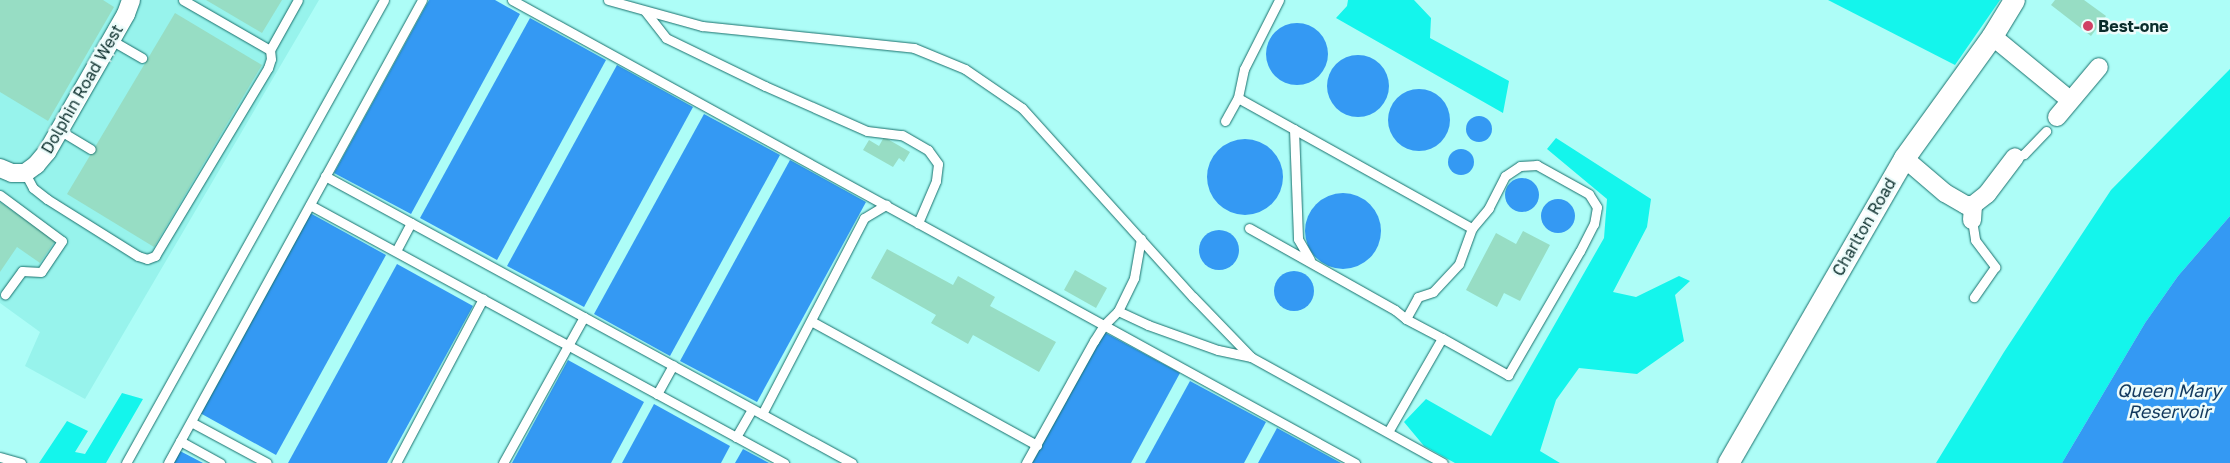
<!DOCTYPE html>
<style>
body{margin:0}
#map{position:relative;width:2230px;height:463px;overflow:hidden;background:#adfdf7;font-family:"Golos Text",sans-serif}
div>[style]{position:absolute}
.built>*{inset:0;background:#97f3ec}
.green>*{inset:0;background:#14f5ec}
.water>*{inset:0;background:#3499f3}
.round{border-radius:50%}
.building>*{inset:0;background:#97ddc4}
.roads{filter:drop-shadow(0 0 1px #19706c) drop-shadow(0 0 1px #19706c)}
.service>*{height:9px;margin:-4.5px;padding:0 4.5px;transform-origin:4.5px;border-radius:4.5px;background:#fff}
.minor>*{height:18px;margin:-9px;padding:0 9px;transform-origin:9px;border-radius:9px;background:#fff}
.tertiary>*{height:21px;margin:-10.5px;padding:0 10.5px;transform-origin:10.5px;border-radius:10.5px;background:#fff}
.dots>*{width:14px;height:14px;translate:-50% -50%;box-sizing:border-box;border:2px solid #edfcfb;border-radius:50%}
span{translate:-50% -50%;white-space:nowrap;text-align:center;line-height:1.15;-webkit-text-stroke:5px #edfcfb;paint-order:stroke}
.poi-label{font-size:16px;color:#0a2d2b;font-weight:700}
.left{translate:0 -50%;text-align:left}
.street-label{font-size:16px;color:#0a2d2b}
.water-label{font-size:18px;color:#143a5e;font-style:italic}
</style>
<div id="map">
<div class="built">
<div style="clip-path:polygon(0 0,319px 0,85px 399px,25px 366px,40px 332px,0 303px)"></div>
</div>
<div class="green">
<div style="clip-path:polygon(1348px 0,1414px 0,1431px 18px,1430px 38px,1509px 81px,1503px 113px,1336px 18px,1347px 6px)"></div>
<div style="clip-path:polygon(1828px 0,2000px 0,1955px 65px)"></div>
<div style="clip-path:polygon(2230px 69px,2230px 216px,2178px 276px,2145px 323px,2062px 463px,1936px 463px,2004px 352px,2111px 190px)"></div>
<div style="clip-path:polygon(1556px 138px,1651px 199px,1647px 227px,1613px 292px,1636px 297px,1679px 276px,1690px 281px,1675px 295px,1684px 341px,1637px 374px,1579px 368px,1556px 400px,1540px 451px,1560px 463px,1455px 463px,1424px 446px,1404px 422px,1426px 399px,1491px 436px,1604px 238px,1607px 199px,1547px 149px)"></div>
<div style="clip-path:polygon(122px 393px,143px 399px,106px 463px,39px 463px,67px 421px,88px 431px,75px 452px,85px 454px)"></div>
</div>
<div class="water">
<div style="clip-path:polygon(429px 0,495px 0,520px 14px,411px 214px,334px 173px)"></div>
<div style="clip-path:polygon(530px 18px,606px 60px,497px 260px,420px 218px)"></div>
<div class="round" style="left:1266px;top:23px;width:62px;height:62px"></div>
<div class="round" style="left:1327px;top:55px;width:62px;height:62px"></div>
<div style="clip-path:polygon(617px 65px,693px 107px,584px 307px,507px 266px)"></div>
<div class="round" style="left:1388px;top:89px;width:62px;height:62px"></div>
<div style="clip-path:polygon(704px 114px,780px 155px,670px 356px,594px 314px)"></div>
<div class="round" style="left:1466px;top:116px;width:26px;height:26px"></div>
<div class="round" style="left:1207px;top:139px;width:76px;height:76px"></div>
<div class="round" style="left:1448px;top:149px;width:26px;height:26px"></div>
<div style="clip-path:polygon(790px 160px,866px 202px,757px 402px,680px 361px)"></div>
<div class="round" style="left:1505px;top:178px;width:34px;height:34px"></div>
<div class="round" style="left:1305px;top:193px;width:76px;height:76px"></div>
<div class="round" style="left:1541px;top:199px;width:34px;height:34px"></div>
<div style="clip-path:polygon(310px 213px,386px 255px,276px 455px,200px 413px)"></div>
<div style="clip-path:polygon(2230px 216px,2230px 463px,2062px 463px,2145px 323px,2178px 276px)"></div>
<div class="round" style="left:1199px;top:230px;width:40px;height:40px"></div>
<div style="clip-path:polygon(397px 264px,473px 306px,387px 463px,288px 463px)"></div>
<div class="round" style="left:1274px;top:271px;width:40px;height:40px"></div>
<div style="clip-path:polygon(1104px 332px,1180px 373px,1131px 463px,1032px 463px)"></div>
<div style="clip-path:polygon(568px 360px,644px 402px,611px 463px,512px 463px)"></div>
<div style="clip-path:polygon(1190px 381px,1266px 422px,1244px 463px,1145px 463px)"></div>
<div style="clip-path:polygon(654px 404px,730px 446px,721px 463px,622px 463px)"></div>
<div style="clip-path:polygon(1277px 428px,1341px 463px,1258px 463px)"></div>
<div style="clip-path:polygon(743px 449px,769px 463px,735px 463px)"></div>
<div style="clip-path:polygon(180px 450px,180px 451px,203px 463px,173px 463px)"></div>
</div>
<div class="building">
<div style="clip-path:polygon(0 0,103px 0,114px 7px,48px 121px,0 92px)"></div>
<div style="clip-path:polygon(206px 0,282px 0,262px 33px)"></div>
<div style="clip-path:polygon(2055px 0,2084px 0,2106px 16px,2091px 36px,2051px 5px)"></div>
<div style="clip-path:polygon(175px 13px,262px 65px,154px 247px,67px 194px)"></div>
<div style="clip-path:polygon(884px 137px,910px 152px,904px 162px,899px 158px,893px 167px,863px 150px,869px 140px,879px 146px)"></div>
<div style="clip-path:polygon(0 202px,55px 241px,40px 263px,17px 247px,0 272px)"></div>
<div style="clip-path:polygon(1523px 231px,1550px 245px,1520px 301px,1504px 293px,1497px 307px,1466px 290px,1496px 233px,1516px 244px)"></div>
<div style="clip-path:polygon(887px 249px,953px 285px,958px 276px,995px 297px,990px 306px,1056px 342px,1039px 372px,973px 335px,968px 344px,931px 323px,936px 315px,871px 278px)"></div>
<div style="clip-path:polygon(1075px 270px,1107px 288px,1096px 308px,1064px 290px)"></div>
</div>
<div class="roads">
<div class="service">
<div style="left:183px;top:0;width:100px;rotate:29.9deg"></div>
<div style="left:270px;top:50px;width:57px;rotate:-60.8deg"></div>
<div style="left:512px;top:0;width:962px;rotate:28.78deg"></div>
<div style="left:608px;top:0;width:98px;rotate:15.5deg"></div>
<div style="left:702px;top:26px;width:213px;rotate:5.9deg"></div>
<div style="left:914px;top:48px;width:55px;rotate:22.4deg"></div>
<div style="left:965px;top:69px;width:69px;rotate:34.4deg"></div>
<div style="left:1022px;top:108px;width:255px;rotate:47.9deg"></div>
<div style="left:1193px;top:297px;width:83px;rotate:46deg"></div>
<div style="left:1251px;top:357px;width:219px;rotate:28.9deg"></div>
<div style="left:1279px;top:0;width:77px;rotate:116.9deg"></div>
<div style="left:1244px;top:69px;width:30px;rotate:102deg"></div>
<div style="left:1238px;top:98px;width:268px;rotate:29.1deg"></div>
<div style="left:1472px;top:228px;width:38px;rotate:110deg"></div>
<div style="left:1459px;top:264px;width:38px;rotate:133deg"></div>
<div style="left:1433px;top:292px;width:16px;rotate:162deg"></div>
<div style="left:1418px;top:297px;width:25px;rotate:119deg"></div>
<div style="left:1406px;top:319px;width:41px;rotate:27.8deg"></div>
<div style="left:645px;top:11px;width:34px;rotate:52deg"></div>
<div style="left:666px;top:38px;width:110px;rotate:25.9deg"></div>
<div style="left:765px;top:86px;width:111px;rotate:23.8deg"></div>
<div style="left:867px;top:131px;width:35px;rotate:7deg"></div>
<div style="left:902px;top:135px;width:30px;rotate:30deg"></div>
<div style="left:928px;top:150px;width:17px;rotate:54deg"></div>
<div style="left:938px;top:164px;width:17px;rotate:97deg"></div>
<div style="left:936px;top:181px;width:46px;rotate:113.2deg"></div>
<div style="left:111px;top:40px;width:36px;rotate:30deg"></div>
<div style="left:1225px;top:121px;width:26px;rotate:-61deg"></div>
<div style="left:1294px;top:129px;width:110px;rotate:87.9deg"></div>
<div style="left:1298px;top:239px;width:24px;rotate:60deg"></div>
<div style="left:59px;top:130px;width:37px;rotate:31deg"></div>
<div style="left:2015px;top:157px;width:9px;rotate:-18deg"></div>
<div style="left:2024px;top:154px;width:32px;rotate:-46deg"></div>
<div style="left:25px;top:173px;width:17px;rotate:62deg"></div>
<div style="left:33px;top:188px;width:18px;rotate:38deg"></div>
<div style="left:47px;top:199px;width:107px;rotate:32.1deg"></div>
<div style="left:138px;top:256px;width:9px;rotate:18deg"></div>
<div style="left:147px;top:259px;width:9px;rotate:-21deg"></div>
<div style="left:155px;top:256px;width:219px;rotate:-59deg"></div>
<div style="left:268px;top:68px;width:9px;rotate:-72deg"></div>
<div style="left:271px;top:59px;width:9px;rotate:-96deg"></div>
<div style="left:325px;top:176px;width:600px;rotate:28.57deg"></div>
<div style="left:0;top:195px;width:77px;rotate:36.6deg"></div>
<div style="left:62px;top:241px;width:37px;rotate:124deg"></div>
<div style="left:41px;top:272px;width:19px;rotate:-177deg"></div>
<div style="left:22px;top:271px;width:29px;rotate:126deg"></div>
<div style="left:310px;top:205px;width:540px;rotate:28.56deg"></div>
<div style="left:1972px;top:220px;width:20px;rotate:81deg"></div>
<div style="left:1975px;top:240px;width:34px;rotate:53deg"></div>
<div style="left:1995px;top:267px;width:37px;rotate:125deg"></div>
<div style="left:1249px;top:228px;width:167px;rotate:29.3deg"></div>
<div style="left:1395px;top:310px;width:14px;rotate:39deg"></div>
<div style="left:396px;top:251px;width:32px;rotate:-62deg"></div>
<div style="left:1118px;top:311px;width:33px;rotate:25deg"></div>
<div style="left:1148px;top:325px;width:74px;rotate:19.7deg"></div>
<div style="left:1218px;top:350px;width:34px;rotate:12deg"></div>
<div style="left:811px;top:321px;width:258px;rotate:28.8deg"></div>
<div style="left:657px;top:394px;width:33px;rotate:-61deg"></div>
<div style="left:762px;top:414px;width:221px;rotate:-62.5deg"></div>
<div style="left:864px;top:218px;width:26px;rotate:-31deg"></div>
<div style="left:191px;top:422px;width:86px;rotate:28.3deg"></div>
<div style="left:1388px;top:432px;width:108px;rotate:-60.1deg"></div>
<div style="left:1442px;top:338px;width:76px;rotate:29.3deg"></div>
<div style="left:1508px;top:375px;width:143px;rotate:-59.9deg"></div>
<div style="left:1580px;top:251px;width:30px;rotate:-63deg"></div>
<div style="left:1594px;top:224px;width:17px;rotate:-80deg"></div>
<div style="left:1597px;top:207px;width:15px;rotate:-122deg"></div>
<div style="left:1589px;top:194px;width:60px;rotate:-150.9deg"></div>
<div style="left:1537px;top:165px;width:17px;rotate:177deg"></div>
<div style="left:1520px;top:166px;width:18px;rotate:146deg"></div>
<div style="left:1505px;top:176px;width:36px;rotate:117deg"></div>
<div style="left:1489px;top:208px;width:26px;rotate:130deg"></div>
<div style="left:736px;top:437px;width:32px;rotate:-60deg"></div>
<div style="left:180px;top:441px;width:46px;rotate:28.8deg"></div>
<div style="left:0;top:457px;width:22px;rotate:16deg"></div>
<div style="left:126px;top:463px;width:530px;rotate:-60.87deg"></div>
<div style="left:168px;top:463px;width:528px;rotate:-61.25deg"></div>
<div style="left:396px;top:463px;width:186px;rotate:-62.1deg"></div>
<div style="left:503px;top:463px;width:167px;rotate:-61deg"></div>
<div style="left:1026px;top:463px;width:140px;rotate:-60.9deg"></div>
<div style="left:1094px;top:341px;width:19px;rotate:-58deg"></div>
<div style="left:1104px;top:325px;width:20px;rotate:-45deg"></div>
<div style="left:1118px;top:311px;width:37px;rotate:-64deg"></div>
<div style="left:1134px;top:278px;width:40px;rotate:-80deg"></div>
</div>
<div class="minor">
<div style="left:1992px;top:36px;width:101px;rotate:39.4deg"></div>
<div style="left:2057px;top:117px;width:65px;rotate:-50deg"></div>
<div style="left:1904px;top:158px;width:54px;rotate:40.5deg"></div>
<div style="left:1945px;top:193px;width:24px;rotate:30deg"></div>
<div style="left:1966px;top:205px;width:7px"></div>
<div style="left:1973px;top:205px;width:18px;rotate:-38deg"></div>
<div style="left:1987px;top:194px;width:46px;rotate:-52.9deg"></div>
<div style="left:0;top:168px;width:13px;rotate:23deg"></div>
<div style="left:12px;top:173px;width:13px"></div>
<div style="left:25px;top:173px;width:14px;rotate:-36deg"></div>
<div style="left:36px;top:165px;width:17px;rotate:-50deg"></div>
<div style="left:47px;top:152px;width:159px;rotate:-60.2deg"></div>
<div style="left:126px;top:14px;width:15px;rotate:-70deg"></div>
<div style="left:1972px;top:220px;width:15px;rotate:-86deg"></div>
</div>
<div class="tertiary">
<div style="left:1728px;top:463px;width:352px;rotate:-60deg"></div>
<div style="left:1904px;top:158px;width:150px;rotate:-54.2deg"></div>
<div style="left:1992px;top:36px;width:42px;rotate:-58.6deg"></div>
</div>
</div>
<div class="dots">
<div style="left:2088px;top:26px;background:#d04164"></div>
</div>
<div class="poi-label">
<span class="left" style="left:2098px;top:26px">Best-one</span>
</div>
<div class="street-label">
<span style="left:82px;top:89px;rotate:-60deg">Dolphin Road West</span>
<span style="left:1864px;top:227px;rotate:-60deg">Charlton Road</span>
</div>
<div class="water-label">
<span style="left:2169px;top:401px">Queen Mary<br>Reservoir</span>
</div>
</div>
